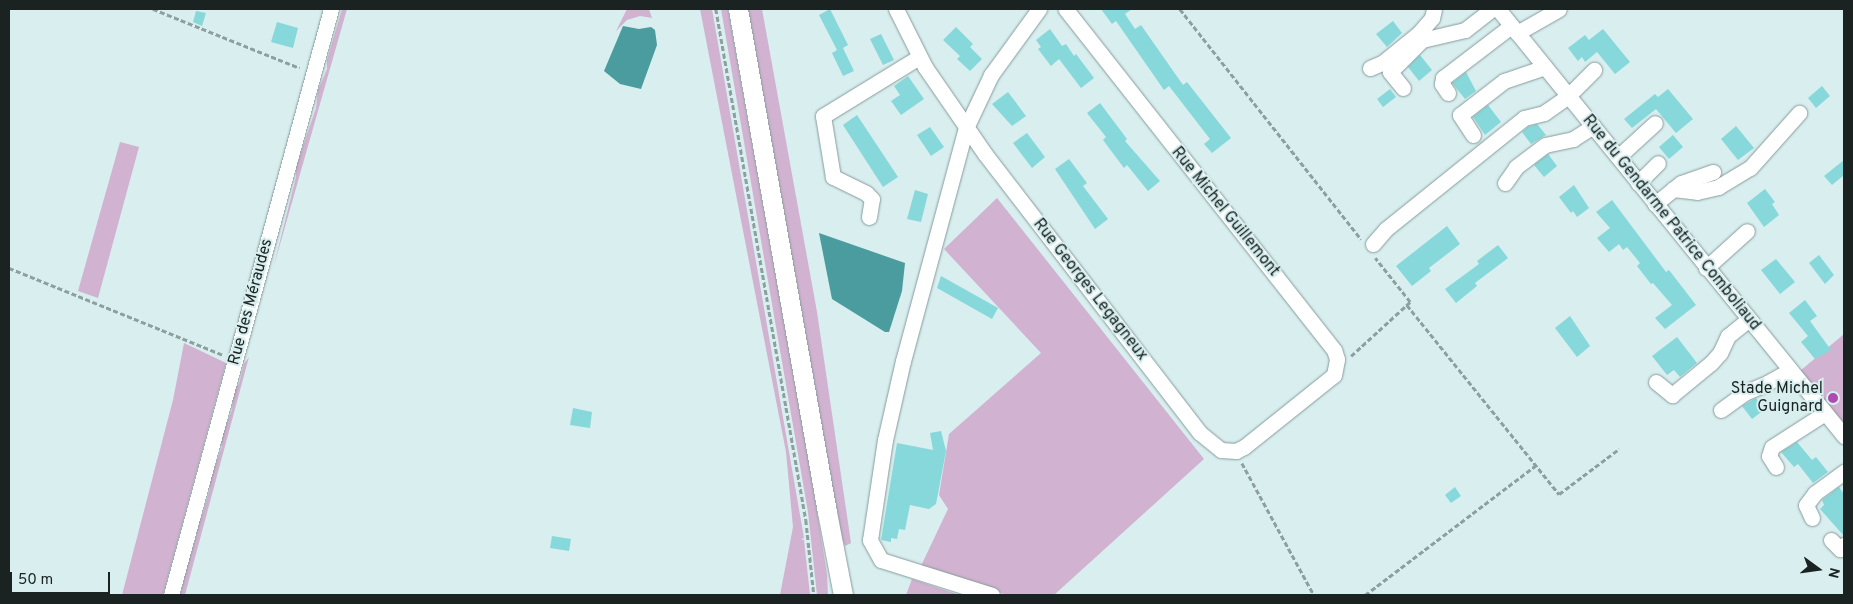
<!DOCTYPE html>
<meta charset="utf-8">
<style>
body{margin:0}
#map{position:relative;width:1853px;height:604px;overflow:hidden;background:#d8eeef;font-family:Overpass,sans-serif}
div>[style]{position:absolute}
.green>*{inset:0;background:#d1b2d0}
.water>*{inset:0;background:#4a9c9e}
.building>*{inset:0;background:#87d8da}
.path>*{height:2.5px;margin-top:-1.25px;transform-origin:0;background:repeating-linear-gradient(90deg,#8e9f9f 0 5px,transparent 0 7.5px)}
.roads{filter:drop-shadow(0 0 1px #879b9c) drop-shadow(0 0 1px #879b9c)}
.minor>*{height:15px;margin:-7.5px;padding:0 7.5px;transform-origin:7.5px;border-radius:7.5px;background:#fff}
.major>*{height:19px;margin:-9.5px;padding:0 9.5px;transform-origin:9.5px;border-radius:9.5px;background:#fff}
.dots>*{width:14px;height:14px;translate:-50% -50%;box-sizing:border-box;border:2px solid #d8eeef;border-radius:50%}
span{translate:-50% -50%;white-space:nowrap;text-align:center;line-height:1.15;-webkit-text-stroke:4px #d8eeef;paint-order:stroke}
.street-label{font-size:16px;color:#1a2222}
.poi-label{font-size:16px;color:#1a2222}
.right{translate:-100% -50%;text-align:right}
.frame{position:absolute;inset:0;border:10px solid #1a2222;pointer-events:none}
.north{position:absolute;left:1793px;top:544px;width:50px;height:50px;-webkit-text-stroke:4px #d8eeef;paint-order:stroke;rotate:104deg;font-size:14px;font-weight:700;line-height:20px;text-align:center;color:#1a2222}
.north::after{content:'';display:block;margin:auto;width:18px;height:22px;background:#1a2222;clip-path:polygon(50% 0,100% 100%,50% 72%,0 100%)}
.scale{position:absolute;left:10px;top:572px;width:100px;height:22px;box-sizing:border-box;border:2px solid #1a2222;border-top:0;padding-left:6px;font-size:15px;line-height:18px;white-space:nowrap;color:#1a2222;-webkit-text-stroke:4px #d8eeef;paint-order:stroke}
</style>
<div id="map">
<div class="green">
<div style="clip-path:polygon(342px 9px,347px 9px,273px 269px,296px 177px,296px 167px,316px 108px,318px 90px,327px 69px,327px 60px)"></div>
<div style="clip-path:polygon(627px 9px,649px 9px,652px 18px,640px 16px,627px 20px,616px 31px)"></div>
<div style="clip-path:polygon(700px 9px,712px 9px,804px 538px,801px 539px,804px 540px,810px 595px,780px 595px,793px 527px,786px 452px)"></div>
<div style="clip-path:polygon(721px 9px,728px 9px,812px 480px,827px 574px,828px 595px,817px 595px,808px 512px)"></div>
<div style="clip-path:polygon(747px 9px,762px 9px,817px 312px,851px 543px,845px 546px,838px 529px)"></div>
<div style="clip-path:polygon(120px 142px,139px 147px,98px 298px,78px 291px)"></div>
<div style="clip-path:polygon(997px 198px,1204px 459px,1054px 595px,1007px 595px,920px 568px,948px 509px,939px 495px,949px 434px,1041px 353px,944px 249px)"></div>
<div style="clip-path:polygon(1844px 334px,1844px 426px,1800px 371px)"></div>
<div style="clip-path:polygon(184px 343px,226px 363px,163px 595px,122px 595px,173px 400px)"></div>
<div style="clip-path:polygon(249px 357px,185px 595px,180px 595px,184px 579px,183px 577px,197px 534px,195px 531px,202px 516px,210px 489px,209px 482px,222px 447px,220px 441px,232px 410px,234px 389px,239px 384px,244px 364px)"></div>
<div style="clip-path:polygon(912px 579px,959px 595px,906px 595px)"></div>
</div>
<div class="water">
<div style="clip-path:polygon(623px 26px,639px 29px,651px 27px,655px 30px,657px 45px,641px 89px,620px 84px,604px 71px)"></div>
<div style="clip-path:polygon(819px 233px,905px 263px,902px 291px,889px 332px,885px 332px,832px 299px)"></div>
</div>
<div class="building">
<div style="clip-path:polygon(830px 9px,848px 45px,843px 48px,854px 71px,843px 76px,832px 53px,837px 50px,819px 15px)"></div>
<div style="clip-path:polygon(1101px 9px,1132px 9px,1125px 14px,1135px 29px,1141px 25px,1183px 85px,1187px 82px,1231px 138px,1212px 153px,1204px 144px,1210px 139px,1169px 86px,1164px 90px,1116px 21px,1112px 24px)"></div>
<div style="clip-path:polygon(196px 11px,206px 13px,202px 26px,193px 22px)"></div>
<div style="clip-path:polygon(1393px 21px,1402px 33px,1387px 47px,1376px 34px)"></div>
<div style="clip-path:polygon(277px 22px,298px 28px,293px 48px,271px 42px)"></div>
<div style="clip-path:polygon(956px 27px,973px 44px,970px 47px,982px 59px,970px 71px,957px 59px,960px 56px,943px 40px)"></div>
<div style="clip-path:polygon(1050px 29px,1062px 46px,1066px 44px,1074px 56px,1076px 54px,1094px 78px,1081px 88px,1059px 59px,1051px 66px,1038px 49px,1041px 47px,1036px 40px)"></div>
<div style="clip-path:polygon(1603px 29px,1630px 62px,1615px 74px,1597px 52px,1585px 62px,1582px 57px,1578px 61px,1568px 48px,1585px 35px,1589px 40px)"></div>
<div style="clip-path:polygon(881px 34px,894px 60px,883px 65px,870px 39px)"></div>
<div style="clip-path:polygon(1420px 55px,1432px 70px,1419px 81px,1408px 67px)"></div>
<div style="clip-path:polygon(1466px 72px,1476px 91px,1465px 99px,1452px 83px)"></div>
<div style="clip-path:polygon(908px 76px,924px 99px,901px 115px,891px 101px,900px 95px,894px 86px)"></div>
<div style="clip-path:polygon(1822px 86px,1830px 96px,1816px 108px,1808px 98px)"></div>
<div style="clip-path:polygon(1390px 89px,1396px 97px,1383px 107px,1377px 99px)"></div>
<div style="clip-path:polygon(1668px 89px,1693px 119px,1676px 133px,1656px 109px,1632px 128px,1624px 119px,1655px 94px,1658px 97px)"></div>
<div style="clip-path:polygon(1008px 92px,1026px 116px,1012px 126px,992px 104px)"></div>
<div style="clip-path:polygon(1100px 103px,1127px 139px,1125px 141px,1160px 181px,1148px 191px,1127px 165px,1124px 168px,1103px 140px,1106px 137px,1087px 113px)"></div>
<div style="clip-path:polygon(1488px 105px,1501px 122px,1485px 135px,1473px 117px)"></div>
<div style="clip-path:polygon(857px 115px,898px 177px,883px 187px,843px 125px)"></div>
<div style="clip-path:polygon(1537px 124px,1546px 135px,1531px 144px,1522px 132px,1528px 127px)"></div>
<div style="clip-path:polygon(1736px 126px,1754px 148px,1738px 160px,1721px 139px)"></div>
<div style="clip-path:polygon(930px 127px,944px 147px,931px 156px,917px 135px)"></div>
<div style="clip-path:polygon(1027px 133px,1045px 157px,1032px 168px,1013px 143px)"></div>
<div style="clip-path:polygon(1673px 135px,1683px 147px,1669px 159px,1659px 147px)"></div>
<div style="clip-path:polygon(1548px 154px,1557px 166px,1544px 177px,1534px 165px)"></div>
<div style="clip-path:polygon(1069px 159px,1087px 183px,1083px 186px,1108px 219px,1095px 229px,1055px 169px)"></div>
<div style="clip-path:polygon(1844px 160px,1844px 175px,1832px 185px,1824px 176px)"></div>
<div style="clip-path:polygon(1574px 185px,1589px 208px,1577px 217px,1573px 211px,1571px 213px,1559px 197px)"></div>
<div style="clip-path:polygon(1765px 189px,1775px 202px,1772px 204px,1779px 215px,1764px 227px,1747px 203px)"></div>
<div style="clip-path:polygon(915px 190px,928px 194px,921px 222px,907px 219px)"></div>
<div style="clip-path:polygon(1612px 200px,1666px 272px,1669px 270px,1696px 305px,1665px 329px,1655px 318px,1672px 305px,1653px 283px,1651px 284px,1637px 266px,1640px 263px,1627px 247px,1623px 250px,1619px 244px,1609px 252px,1597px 238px,1610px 228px,1596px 212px)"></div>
<div style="clip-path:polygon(1447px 226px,1460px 244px,1429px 268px,1431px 271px,1412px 286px,1396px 266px)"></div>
<div style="clip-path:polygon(1498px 245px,1508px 258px,1475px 283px,1477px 286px,1456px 303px,1445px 289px,1479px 264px,1477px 261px)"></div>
<div style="clip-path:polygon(1819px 255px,1834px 275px,1825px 284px,1809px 263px)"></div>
<div style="clip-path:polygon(1776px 259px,1795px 282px,1780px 294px,1761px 270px)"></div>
<div style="clip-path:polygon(941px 276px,998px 308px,992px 319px,937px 288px)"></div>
<div style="clip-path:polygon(1805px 300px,1817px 316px,1810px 321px,1831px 350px,1815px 359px,1801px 342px,1808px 336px,1789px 313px)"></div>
<div style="clip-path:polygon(1570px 316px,1590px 346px,1577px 357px,1555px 328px)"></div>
<div style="clip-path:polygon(1677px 337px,1697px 363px,1680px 377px,1674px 370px,1667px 375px,1652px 356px)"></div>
<div style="clip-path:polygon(1756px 398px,1764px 410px,1752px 419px,1742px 406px)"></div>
<div style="clip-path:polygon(573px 408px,592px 412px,590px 428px,570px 425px)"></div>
<div style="clip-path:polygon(941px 431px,946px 451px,936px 504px,929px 509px,910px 505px,905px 530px,899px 529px,897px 539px,891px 538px,891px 542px,881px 540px,897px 443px,933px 450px,930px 433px)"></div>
<div style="clip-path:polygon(1797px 442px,1812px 460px,1816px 457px,1828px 472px,1813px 483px,1798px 464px,1794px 467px,1781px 452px)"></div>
<div style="clip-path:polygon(1455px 487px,1461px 496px,1451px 503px,1445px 495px)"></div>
<div style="clip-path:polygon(1839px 487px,1844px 494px,1844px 536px,1820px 509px,1824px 505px,1822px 500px)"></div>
<div style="clip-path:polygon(552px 536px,571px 539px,569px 551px,550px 548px)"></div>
</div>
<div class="path">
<div style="left:153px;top:9px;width:158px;rotate:21.9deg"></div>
<div style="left:716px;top:9px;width:519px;rotate:80.01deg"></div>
<div style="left:806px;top:520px;width:75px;rotate:83.9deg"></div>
<div style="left:1180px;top:9px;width:293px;rotate:51.8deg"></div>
<div style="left:9px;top:268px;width:231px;rotate:22.1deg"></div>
<div style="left:1407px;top:305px;width:243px;rotate:51.2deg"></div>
<div style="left:1559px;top:494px;width:75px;rotate:-36.9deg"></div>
<div style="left:1351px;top:356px;width:80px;rotate:-42.5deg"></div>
<div style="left:1410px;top:302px;width:56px;rotate:-128.5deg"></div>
<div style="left:1242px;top:463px;width:150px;rotate:61.4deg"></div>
<div style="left:1365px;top:595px;width:215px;rotate:-37.2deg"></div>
</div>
<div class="roads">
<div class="minor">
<div style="left:896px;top:9px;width:65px;rotate:63.4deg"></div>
<div style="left:925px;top:67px;width:106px;rotate:55.4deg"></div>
<div style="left:985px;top:154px;width:352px;rotate:52.4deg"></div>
<div style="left:1200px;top:433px;width:27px;rotate:39deg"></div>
<div style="left:1221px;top:450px;width:15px;rotate:4deg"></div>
<div style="left:1236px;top:451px;width:9px;rotate:-27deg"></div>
<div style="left:1244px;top:447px;width:115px;rotate:-38.7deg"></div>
<div style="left:1334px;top:375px;width:16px;rotate:-79deg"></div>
<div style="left:1337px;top:359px;width:9px;rotate:-108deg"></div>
<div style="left:1334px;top:350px;width:434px;rotate:-128.2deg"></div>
<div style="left:1498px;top:9px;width:550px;rotate:50.98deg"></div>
<div style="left:1517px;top:33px;width:48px;rotate:-29.7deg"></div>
<div style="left:1370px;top:68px;width:13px;rotate:-23deg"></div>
<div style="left:1382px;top:63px;width:48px;rotate:-39deg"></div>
<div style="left:1419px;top:33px;width:20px;rotate:-49deg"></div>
<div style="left:1432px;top:18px;width:9px;rotate:-77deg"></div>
<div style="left:1403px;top:88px;width:21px;rotate:-129deg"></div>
<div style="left:1390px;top:72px;width:45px;rotate:-45deg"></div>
<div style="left:1422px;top:40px;width:44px;rotate:-13.1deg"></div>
<div style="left:1465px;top:30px;width:34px;rotate:-38deg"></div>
<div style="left:1448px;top:93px;width:11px;rotate:-124deg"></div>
<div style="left:1442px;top:84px;width:6px;rotate:-81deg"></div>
<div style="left:1443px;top:78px;width:86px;rotate:-37.4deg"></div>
<div style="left:1473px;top:135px;width:24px;rotate:-123deg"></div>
<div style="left:1460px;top:115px;width:56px;rotate:-37.7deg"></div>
<div style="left:1504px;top:81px;width:43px;rotate:-18.9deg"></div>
<div style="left:1618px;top:157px;width:50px;rotate:-42.6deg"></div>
<div style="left:1505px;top:183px;width:19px;rotate:-55deg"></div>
<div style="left:1516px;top:167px;width:36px;rotate:-37deg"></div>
<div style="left:1545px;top:145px;width:29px;rotate:-12deg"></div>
<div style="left:1573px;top:139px;width:24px;rotate:-33deg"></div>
<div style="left:1638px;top:183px;width:28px;rotate:-45deg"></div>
<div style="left:1673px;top:189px;width:24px;rotate:7deg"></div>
<div style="left:1697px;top:192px;width:22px;rotate:-13deg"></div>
<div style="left:1718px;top:187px;width:37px;rotate:-31deg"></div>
<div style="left:1750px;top:168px;width:74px;rotate:-48.3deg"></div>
<div style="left:1655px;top:204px;width:33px;rotate:-39deg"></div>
<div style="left:1681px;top:183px;width:34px;rotate:-19deg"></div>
<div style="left:869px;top:217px;width:18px;rotate:-81deg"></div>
<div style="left:872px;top:199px;width:8px;rotate:-135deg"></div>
<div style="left:866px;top:193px;width:37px;rotate:-154deg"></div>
<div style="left:833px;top:177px;width:62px;rotate:-99.3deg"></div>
<div style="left:823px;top:116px;width:113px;rotate:-31.6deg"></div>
<div style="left:1373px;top:244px;width:20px;rotate:-49deg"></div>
<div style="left:1386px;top:229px;width:177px;rotate:-38.8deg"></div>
<div style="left:1524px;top:118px;width:21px;rotate:-14deg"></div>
<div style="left:1544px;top:113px;width:29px;rotate:-35deg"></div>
<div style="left:1568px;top:96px;width:37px;rotate:-45deg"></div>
<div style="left:1706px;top:268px;width:55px;rotate:-42.1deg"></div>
<div style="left:1656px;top:382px;width:21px;rotate:39deg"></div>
<div style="left:1672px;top:395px;width:50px;rotate:-39.4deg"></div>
<div style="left:1711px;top:363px;width:13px;rotate:-48deg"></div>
<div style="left:1720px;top:353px;width:19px;rotate:-65deg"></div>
<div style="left:1728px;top:336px;width:26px;rotate:-39deg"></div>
<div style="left:1721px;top:410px;width:29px;rotate:-36deg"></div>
<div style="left:1744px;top:393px;width:25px;rotate:-23deg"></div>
<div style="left:1767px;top:383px;width:26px;rotate:-29deg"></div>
<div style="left:1776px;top:467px;width:13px;rotate:-122deg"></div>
<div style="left:1769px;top:456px;width:9px;rotate:-72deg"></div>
<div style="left:1772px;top:447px;width:63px;rotate:-32.7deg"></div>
<div style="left:1812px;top:518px;width:14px;rotate:-115deg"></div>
<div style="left:1806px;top:505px;width:15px;rotate:-53deg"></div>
<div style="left:1815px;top:493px;width:36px;rotate:-36deg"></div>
<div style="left:1831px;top:540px;width:13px;rotate:45deg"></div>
<div style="left:1840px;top:549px;width:6px;rotate:-45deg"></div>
<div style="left:171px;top:595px;width:607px;rotate:-74.73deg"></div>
<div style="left:992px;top:595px;width:116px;rotate:-162.5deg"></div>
<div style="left:881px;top:560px;width:23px;rotate:-119deg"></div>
<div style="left:870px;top:540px;width:101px;rotate:-81.5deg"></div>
<div style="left:885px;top:440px;width:81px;rotate:-77.2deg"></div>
<div style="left:903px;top:361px;width:241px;rotate:-74.9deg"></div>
<div style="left:966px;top:128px;width:59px;rotate:-64.7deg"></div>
<div style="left:991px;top:75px;width:82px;rotate:-54deg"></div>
</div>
<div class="major">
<div style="left:738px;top:9px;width:511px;rotate:79.97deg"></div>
<div style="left:827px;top:512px;width:85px;rotate:79.1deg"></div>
</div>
</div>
<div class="dots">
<div style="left:1833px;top:398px;background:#ae4ab0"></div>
</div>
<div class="street-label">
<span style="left:1225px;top:212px;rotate:51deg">Rue Michel Guillemont</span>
<span style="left:1671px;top:223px;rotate:51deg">Rue du Gendarme Patrice Comboliaud</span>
<span style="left:1090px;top:290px;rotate:52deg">Rue Georges Legagneux</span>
<span style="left:251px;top:302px;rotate:-75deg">Rue des Méraudes</span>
</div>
<div class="poi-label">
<span class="right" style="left:1823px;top:398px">Stade Michel<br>Guignard</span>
</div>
<div class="frame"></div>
<div class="north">N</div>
<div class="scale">50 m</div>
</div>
